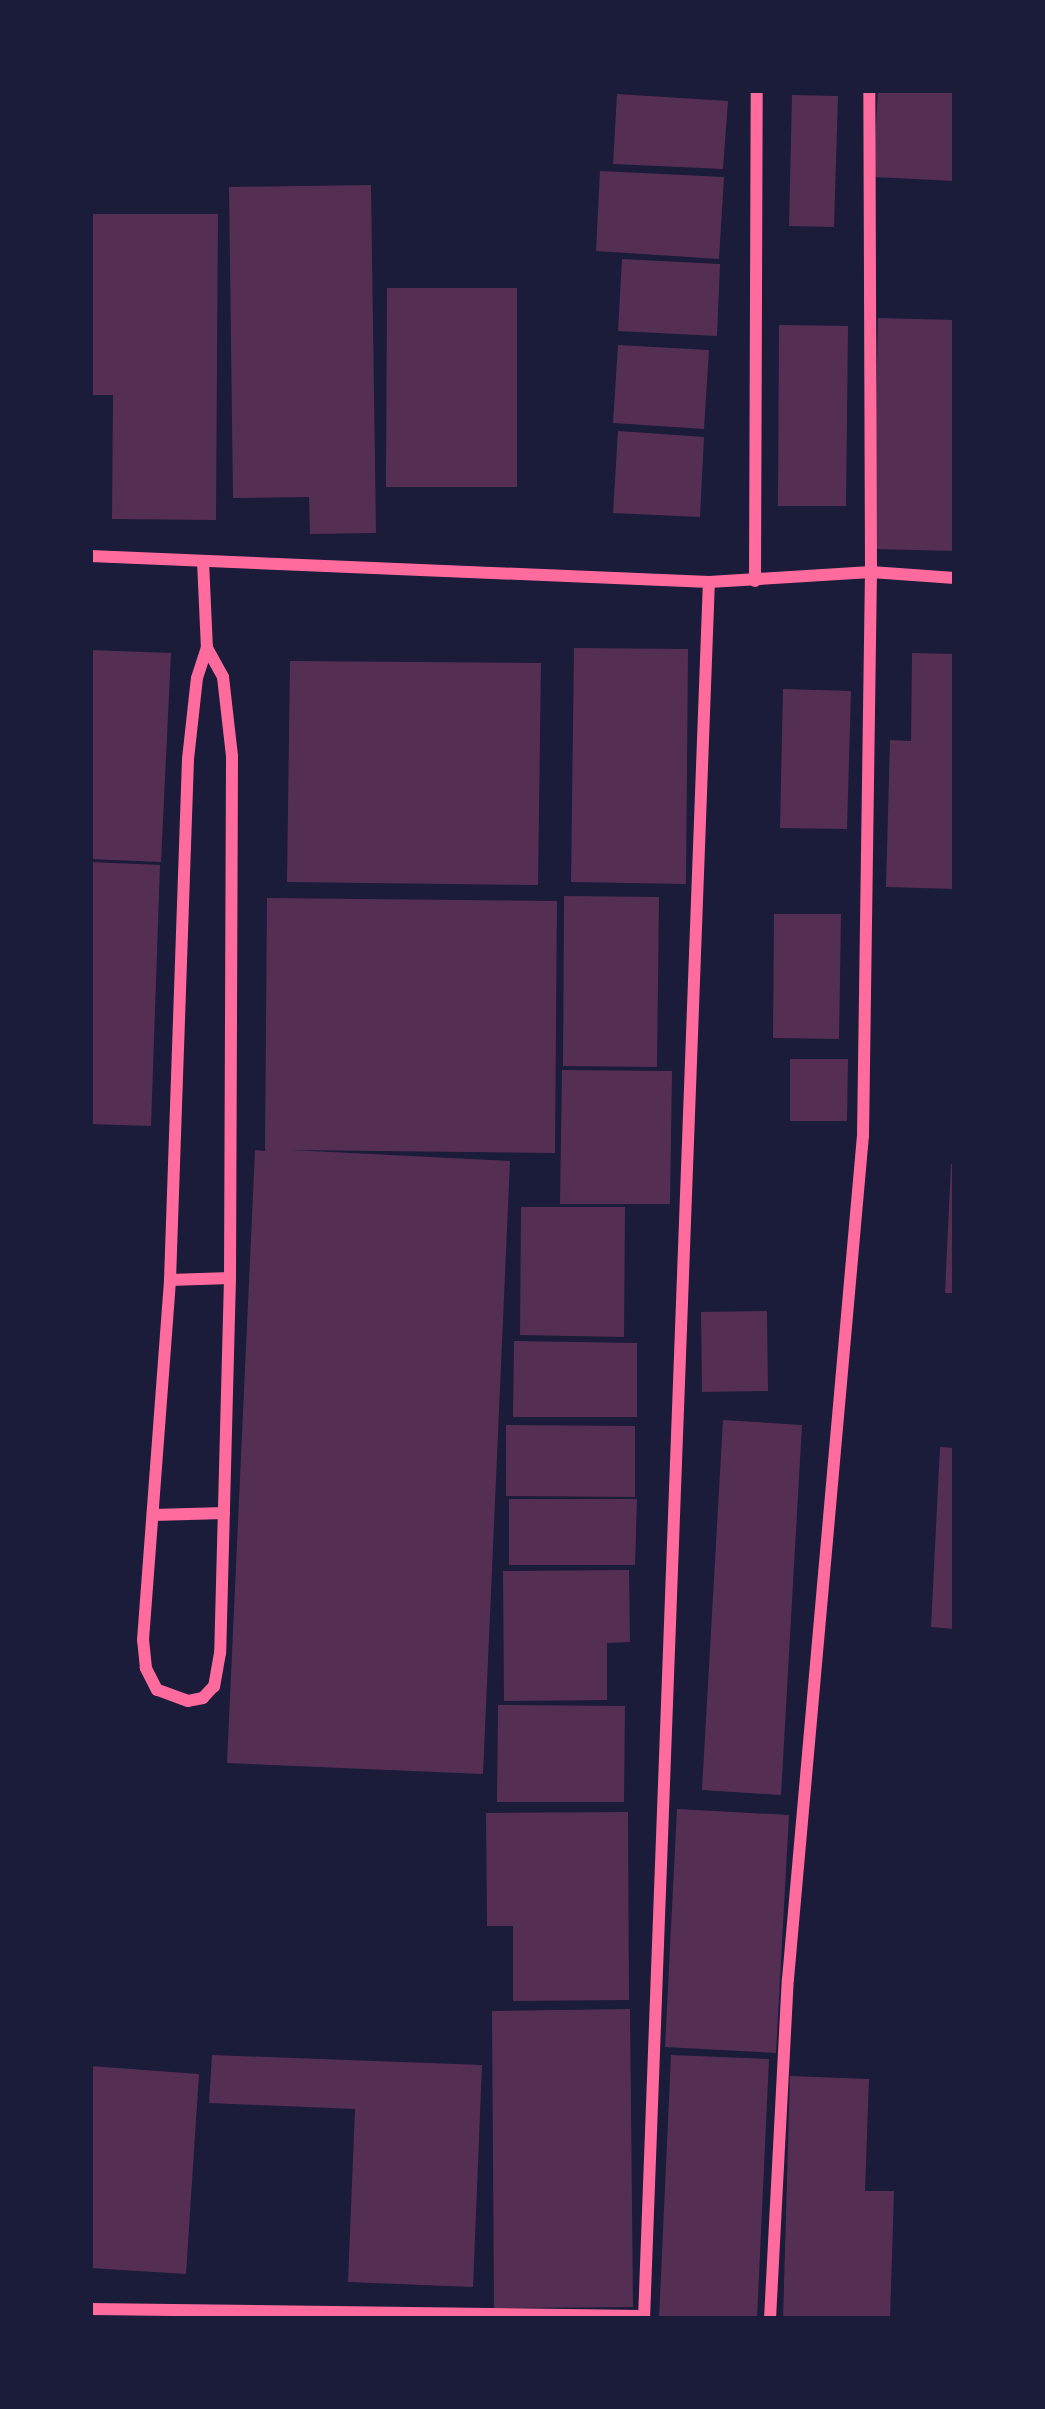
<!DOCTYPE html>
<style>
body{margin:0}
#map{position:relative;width:1045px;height:2409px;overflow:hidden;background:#1b1b3a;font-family:"DM Sans",sans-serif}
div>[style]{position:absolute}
.building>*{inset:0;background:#542f53}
.minor>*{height:12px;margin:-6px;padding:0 6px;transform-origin:6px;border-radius:6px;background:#ff6b9d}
span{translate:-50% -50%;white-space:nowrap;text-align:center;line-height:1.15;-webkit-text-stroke:9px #1b1b3a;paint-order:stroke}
.frame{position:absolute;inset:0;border:93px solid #1b1b3a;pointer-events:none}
</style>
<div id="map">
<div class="building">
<div style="clip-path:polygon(878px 90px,955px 90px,955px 181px,873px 177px)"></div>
<div style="clip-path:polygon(617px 94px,728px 101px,723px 169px,613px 164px)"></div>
<div style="clip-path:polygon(792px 95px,838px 96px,834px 227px,789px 226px)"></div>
<div style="clip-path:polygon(600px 171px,724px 177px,719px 259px,596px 251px)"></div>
<div style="clip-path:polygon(371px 185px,376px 533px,310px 534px,309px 497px,233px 498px,229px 187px)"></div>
<div style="clip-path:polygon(90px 214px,218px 214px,216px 520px,112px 519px,113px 395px,90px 395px)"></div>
<div style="clip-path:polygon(622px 259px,720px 264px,717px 336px,618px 331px)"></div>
<div style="clip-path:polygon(387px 288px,517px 288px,517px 487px,386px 487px)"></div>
<div style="clip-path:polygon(878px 318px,955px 320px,955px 551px,873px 549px)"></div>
<div style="clip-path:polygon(779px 325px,848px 326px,846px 506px,778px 506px)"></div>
<div style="clip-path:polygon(618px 345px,709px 350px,704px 429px,613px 423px)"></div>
<div style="clip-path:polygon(618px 431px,704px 437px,700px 517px,613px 513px)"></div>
<div style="clip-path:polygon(574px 648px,688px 649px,686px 884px,571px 882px)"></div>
<div style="clip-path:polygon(90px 650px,171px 653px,161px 862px,90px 859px)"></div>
<div style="clip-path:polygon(912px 653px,955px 654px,955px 889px,886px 887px,890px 740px,911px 741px)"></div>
<div style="clip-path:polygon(290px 661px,541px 663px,538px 885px,287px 882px)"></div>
<div style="clip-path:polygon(783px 689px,851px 691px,847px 829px,780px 828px)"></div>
<div style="clip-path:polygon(90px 862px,160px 865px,151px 1126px,90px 1124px)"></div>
<div style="clip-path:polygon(564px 896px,659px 897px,657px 1067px,563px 1066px)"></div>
<div style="clip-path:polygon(267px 898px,557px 901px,555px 1153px,291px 1150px,510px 1161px,483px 1774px,227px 1763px,255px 1150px,265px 1151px)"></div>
<div style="clip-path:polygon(774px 914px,841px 914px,839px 1039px,773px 1038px)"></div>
<div style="clip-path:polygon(790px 1059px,848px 1059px,847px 1121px,790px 1121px)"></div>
<div style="clip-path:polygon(562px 1070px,672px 1071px,670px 1204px,560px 1204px)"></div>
<div style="clip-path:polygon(951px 1164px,955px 1164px,955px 1293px,945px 1293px)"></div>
<div style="clip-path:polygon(521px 1207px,625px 1207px,624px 1337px,520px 1335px)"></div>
<div style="clip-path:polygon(767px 1311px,768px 1391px,702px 1392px,701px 1312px)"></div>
<div style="clip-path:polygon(514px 1341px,637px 1343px,637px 1417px,513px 1417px)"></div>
<div style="clip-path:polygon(723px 1420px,802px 1425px,781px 1795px,702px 1790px)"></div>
<div style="clip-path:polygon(506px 1425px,635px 1426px,635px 1497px,506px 1496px)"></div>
<div style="clip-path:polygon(940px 1447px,955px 1448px,955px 1629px,931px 1627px)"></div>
<div style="clip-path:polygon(509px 1499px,637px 1499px,635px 1565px,509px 1565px)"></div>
<div style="clip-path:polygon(629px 1570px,630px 1642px,607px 1643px,607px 1700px,504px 1701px,503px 1571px)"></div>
<div style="clip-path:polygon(498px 1705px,625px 1706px,624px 1802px,497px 1802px)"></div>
<div style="clip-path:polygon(677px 1809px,789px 1815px,776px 2053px,665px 2047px)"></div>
<div style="clip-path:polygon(628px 1812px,629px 2000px,513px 2001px,513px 1926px,487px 1926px,486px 1813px)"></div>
<div style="clip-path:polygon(630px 2009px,633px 2307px,494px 2308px,492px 2011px)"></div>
<div style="clip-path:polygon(212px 2055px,482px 2065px,473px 2287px,348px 2282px,355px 2109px,209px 2103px)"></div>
<div style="clip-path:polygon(671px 2055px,769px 2059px,757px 2319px,659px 2319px)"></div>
<div style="clip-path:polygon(90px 2066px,199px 2074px,186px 2274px,90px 2268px)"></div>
<div style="clip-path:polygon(790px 2076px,869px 2079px,865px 2191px,894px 2191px,890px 2319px,783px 2319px)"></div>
</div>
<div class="minor">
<div style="left:90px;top:556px;width:620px;rotate:2.41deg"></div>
<div style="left:709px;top:582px;width:162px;rotate:-3.5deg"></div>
<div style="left:871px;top:572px;width:84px;rotate:4.1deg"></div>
<div style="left:203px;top:561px;width:87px;rotate:87.4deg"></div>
<div style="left:755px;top:581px;width:491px;rotate:-89.8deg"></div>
<div style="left:207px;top:648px;width:33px;rotate:61deg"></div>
<div style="left:223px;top:677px;width:80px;rotate:83.5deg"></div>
<div style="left:232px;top:756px;width:522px;rotate:90.22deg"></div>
<div style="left:230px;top:1278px;width:375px;rotate:91.5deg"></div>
<div style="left:220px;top:1653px;width:34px;rotate:100deg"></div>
<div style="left:214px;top:1686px;width:16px;rotate:133deg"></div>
<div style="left:203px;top:1698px;width:15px;rotate:169deg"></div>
<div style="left:188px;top:1701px;width:33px;rotate:-160deg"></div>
<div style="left:157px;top:1690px;width:25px;rotate:-117deg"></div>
<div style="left:146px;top:1668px;width:28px;rotate:-96deg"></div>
<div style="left:143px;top:1640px;width:361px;rotate:-85.7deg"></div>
<div style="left:170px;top:1280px;width:521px;rotate:-88.02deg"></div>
<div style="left:188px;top:759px;width:81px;rotate:-83.7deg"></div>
<div style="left:197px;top:678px;width:32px;rotate:-72deg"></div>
<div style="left:170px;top:1280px;width:60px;rotate:-1.9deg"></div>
<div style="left:153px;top:1515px;width:71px;rotate:-1.6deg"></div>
<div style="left:90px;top:2309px;width:554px;rotate:0.72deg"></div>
<div style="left:644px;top:2319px;width:1738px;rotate:-87.86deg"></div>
<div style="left:770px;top:2319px;width:340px;rotate:-87deg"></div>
<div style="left:788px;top:1979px;width:846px;rotate:-84.92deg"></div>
<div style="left:863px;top:1136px;width:564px;rotate:-89.19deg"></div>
<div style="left:871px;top:572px;width:482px;rotate:-90.2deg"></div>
</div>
<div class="frame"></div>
</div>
